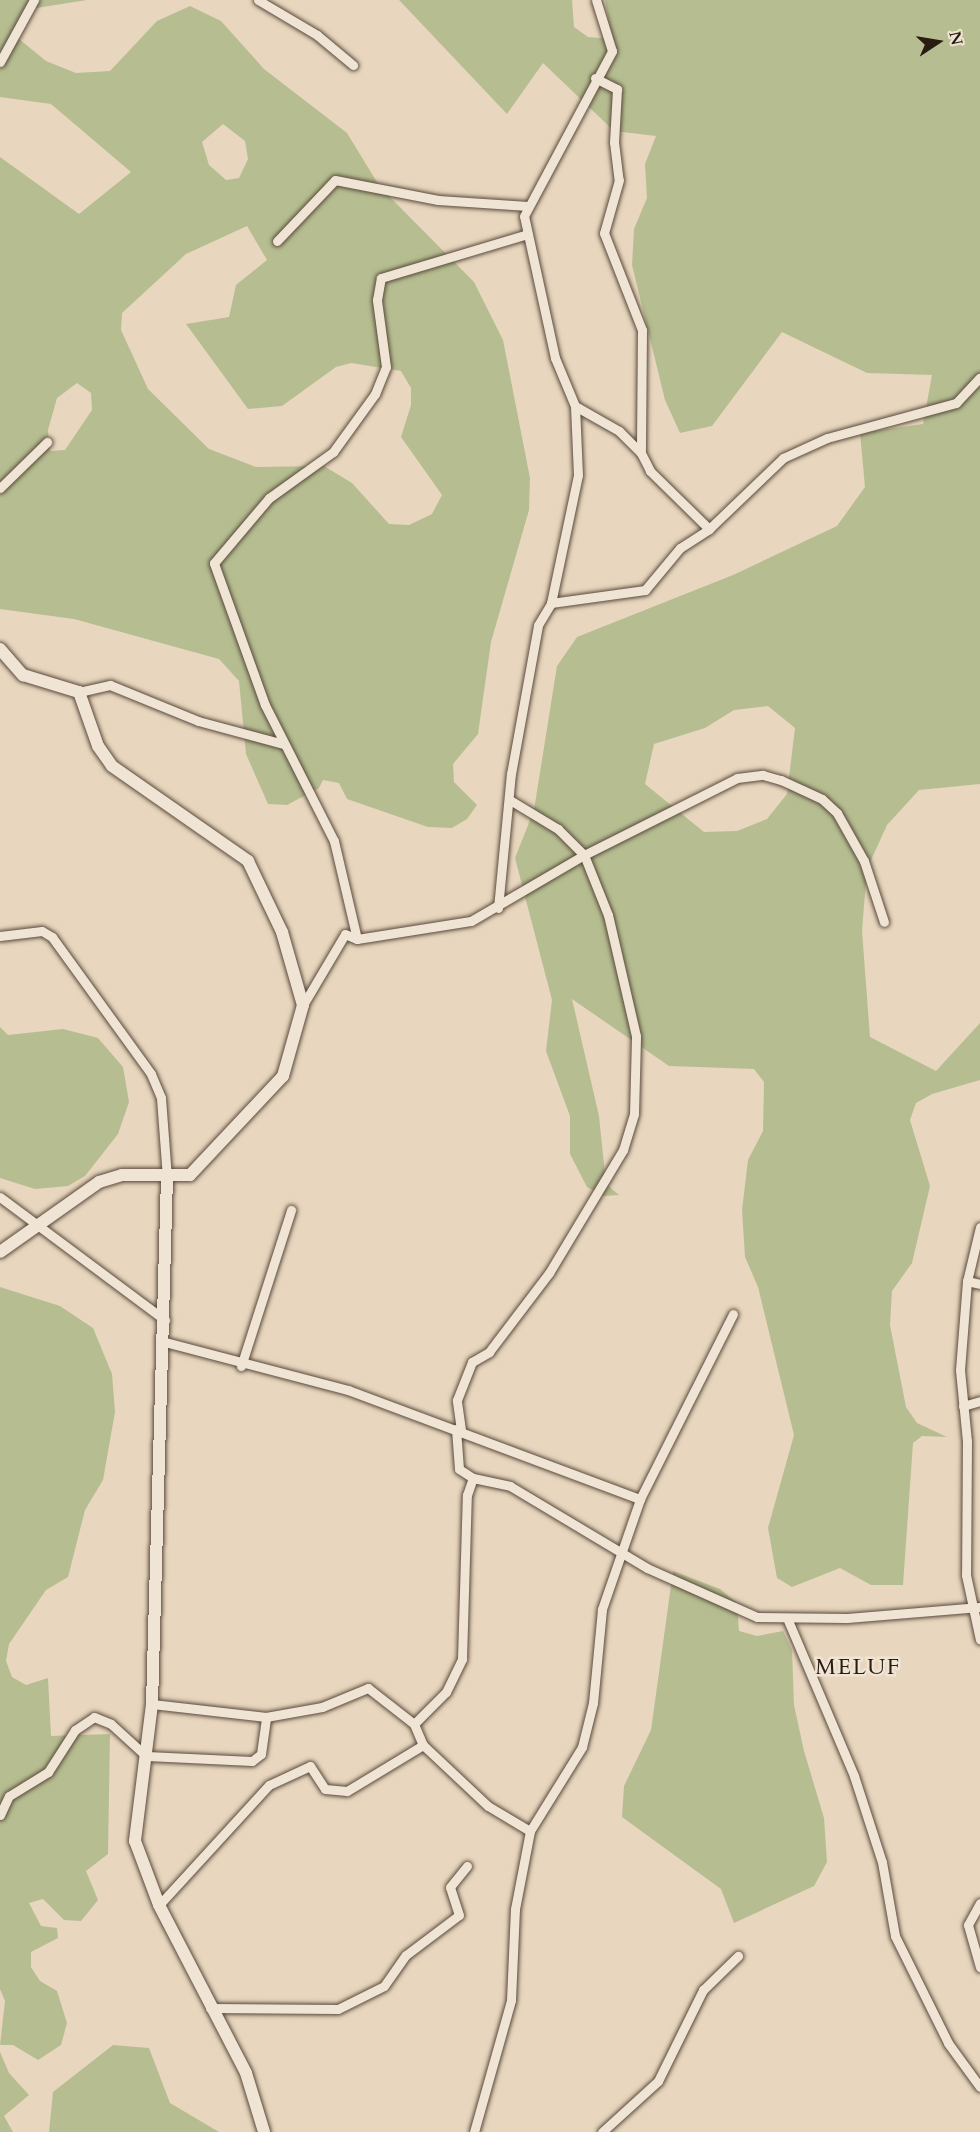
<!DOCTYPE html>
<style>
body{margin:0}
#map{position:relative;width:980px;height:2132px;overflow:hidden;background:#e8d6be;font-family:Cardo,serif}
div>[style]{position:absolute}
.green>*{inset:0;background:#b6be91}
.roads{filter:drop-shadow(0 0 2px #594a3c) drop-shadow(0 0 2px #594a3c)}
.street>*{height:9px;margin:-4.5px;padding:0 4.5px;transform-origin:4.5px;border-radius:4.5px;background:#f0e4d5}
.secondary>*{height:12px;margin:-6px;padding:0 6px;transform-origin:6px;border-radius:6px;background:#f0e4d5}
span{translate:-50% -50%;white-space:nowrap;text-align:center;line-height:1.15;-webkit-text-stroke:5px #f0e4d5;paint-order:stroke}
.quarter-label{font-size:22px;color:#291c11;letter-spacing:1.5px}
.north{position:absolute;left:908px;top:12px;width:60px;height:60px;-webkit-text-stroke:4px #f0e4d5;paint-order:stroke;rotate:78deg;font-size:16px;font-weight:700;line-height:24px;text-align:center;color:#291c11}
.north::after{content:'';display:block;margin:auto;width:21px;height:27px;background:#291c11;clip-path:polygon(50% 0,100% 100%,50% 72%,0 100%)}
</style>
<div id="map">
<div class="green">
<div style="clip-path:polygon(evenodd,0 0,87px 0,30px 9px,19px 39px,46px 61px,76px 73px,110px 71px,157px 21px,190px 6px,221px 21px,264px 69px,347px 133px,380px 187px,474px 282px,503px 340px,530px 478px,529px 510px,491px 642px,478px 734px,453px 764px,454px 782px,477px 805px,467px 819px,452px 828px,428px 827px,347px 799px,339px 783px,323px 780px,319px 788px,287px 805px,268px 804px,246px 754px,239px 681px,219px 659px,74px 619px,0 609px,0 157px,79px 214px,131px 172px,51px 104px,0 97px,0 0,223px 124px,245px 141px,248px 159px,239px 178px,226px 180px,209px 165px,202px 142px,223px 124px,0 0,247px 226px,267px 260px,236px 285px,229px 317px,186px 324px,248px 409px,282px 406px,336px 367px,351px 363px,401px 371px,411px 388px,411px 405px,401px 437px,442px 495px,432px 514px,409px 525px,389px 524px,352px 483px,324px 466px,256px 467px,209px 449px,148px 389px,121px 330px,122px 313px,186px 254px,247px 226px,0 0,77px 383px,91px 393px,92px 410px,65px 450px,50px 451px,48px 430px,57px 398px,77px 383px)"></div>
<div style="clip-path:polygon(evenodd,399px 0,572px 0,574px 27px,588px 37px,612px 39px,605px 0,980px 0,980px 784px,919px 790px,887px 825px,867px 869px,862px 931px,870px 1037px,936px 1071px,980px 1023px,980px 1080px,932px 1094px,916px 1103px,910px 1120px,930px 1186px,912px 1263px,892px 1291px,890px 1325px,906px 1407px,917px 1423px,947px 1437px,922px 1436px,913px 1443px,903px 1585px,871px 1585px,840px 1568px,792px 1587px,777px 1578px,768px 1528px,794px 1435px,758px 1287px,745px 1257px,742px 1210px,748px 1160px,763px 1131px,764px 1082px,754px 1069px,669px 1066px,572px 999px,599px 1116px,606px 1184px,619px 1195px,603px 1196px,587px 1187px,570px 1154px,570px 1116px,546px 1051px,552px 1000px,515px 858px,534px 810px,557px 666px,577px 637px,733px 575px,837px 526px,865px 487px,860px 433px,923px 424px,932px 375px,867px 373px,782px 332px,712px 426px,680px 433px,665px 400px,632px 265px,634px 229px,647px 198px,645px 164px,656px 136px,614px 131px,543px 63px,507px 114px,399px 0,768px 706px,795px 728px,787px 794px,767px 819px,737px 831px,704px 832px,645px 784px,654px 744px,705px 728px,734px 710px,768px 706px)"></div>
<div style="clip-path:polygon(0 1027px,8px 1035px,63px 1029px,98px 1038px,123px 1067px,129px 1102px,118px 1134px,85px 1176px,68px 1186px,35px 1189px,0 1178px)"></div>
<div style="clip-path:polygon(0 1287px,60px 1306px,93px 1328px,112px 1374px,115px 1412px,103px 1480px,85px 1510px,68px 1577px,46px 1590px,9px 1644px,6px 1661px,12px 1677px,26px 1685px,48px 1678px,51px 1736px,110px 1734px,108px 1854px,86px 1871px,98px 1900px,81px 1921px,64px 1920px,43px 1899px,29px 1903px,41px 1926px,57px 1928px,58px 1938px,31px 1952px,31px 1967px,40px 1981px,57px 1991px,67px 2023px,61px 2045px,38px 2060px,13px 2045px,0 2045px,5px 2001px,0 1989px)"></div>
<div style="clip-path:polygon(673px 1571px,720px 1589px,737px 1603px,739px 1631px,757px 1636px,783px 1631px,792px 1650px,794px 1705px,804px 1751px,824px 1818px,827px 1862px,814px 1886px,734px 1923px,721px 1889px,622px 1817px,624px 1786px,651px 1730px)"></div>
<div style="clip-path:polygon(113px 2045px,149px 2048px,170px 2103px,219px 2132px,49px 2132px,53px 2092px)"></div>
<div style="clip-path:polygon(0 2052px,9px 2073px,29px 2095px,4px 2116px,13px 2132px,0 2132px)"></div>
</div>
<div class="roads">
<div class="street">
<div style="left:258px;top:0;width:69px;rotate:30.7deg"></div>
<div style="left:317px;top:35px;width:47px;rotate:39.8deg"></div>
<div style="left:0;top:62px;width:71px;rotate:-61.3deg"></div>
<div style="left:595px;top:78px;width:25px;rotate:27deg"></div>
<div style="left:617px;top:89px;width:53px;rotate:93.2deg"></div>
<div style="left:614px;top:142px;width:38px;rotate:83deg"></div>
<div style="left:619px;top:180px;width:55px;rotate:105.8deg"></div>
<div style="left:604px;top:233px;width:104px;rotate:68.6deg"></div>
<div style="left:642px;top:330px;width:123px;rotate:90.5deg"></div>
<div style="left:277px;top:241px;width:84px;rotate:-46.4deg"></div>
<div style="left:335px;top:180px;width:105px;rotate:11deg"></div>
<div style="left:438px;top:200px;width:90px;rotate:3.8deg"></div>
<div style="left:575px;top:406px;width:51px;rotate:29.6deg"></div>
<div style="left:619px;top:431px;width:31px;rotate:45deg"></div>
<div style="left:641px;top:453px;width:20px;rotate:63deg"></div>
<div style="left:650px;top:471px;width:83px;rotate:44.5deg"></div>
<div style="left:0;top:488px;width:66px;rotate:-44.4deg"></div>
<div style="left:551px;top:603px;width:95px;rotate:-7.9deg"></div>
<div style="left:645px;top:590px;width:55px;rotate:-50.2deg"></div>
<div style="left:680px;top:548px;width:35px;rotate:-33deg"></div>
<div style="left:709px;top:529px;width:103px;rotate:-43.8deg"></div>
<div style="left:783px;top:458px;width:48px;rotate:-24.4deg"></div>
<div style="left:827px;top:438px;width:134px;rotate:-15.2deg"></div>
<div style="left:956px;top:403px;width:35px;rotate:-47deg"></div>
<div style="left:79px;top:692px;width:32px;rotate:-13deg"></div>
<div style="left:110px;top:685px;width:95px;rotate:22.2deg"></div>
<div style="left:198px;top:721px;width:89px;rotate:15deg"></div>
<div style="left:498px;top:908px;width:135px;rotate:-84.5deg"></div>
<div style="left:511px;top:774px;width:151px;rotate:-79.7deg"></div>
<div style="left:538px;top:625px;width:26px;rotate:-59deg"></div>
<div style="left:551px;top:603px;width:131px;rotate:-78.1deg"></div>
<div style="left:578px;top:475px;width:69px;rotate:-92.5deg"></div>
<div style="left:575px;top:406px;width:52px;rotate:-112.6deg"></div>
<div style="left:555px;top:358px;width:145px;rotate:-102.3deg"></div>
<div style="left:524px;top:216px;width:187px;rotate:-61.9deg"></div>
<div style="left:612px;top:51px;width:53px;rotate:-107.4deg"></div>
<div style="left:0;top:936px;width:42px;rotate:-6.8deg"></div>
<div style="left:42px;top:931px;width:12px;rotate:31deg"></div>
<div style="left:52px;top:937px;width:169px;rotate:54.1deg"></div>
<div style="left:151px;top:1074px;width:26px;rotate:67deg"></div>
<div style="left:161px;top:1098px;width:79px;rotate:85.7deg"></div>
<div style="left:357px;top:939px;width:101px;rotate:-103.2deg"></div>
<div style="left:334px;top:841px;width:153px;rotate:-116.9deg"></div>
<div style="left:265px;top:705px;width:151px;rotate:-109.8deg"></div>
<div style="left:214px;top:563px;width:85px;rotate:-49.8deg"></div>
<div style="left:269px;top:498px;width:79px;rotate:-35.7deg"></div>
<div style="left:333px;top:452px;width:72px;rotate:-54.1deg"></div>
<div style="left:375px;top:394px;width:29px;rotate:-68deg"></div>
<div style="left:386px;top:367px;width:68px;rotate:-97.7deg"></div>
<div style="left:377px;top:300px;width:22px;rotate:-80deg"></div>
<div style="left:381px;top:278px;width:153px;rotate:-16.7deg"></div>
<div style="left:303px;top:1005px;width:82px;rotate:-59.4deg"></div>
<div style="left:345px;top:934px;width:13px;rotate:23deg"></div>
<div style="left:357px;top:939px;width:115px;rotate:-9deg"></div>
<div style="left:471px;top:921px;width:131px;rotate:-30.3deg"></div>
<div style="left:584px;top:855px;width:171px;rotate:-26.7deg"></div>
<div style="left:737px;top:778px;width:26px;rotate:-7deg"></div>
<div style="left:763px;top:775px;width:19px;rotate:16deg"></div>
<div style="left:781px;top:780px;width:45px;rotate:24.9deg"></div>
<div style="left:822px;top:799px;width:21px;rotate:43deg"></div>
<div style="left:837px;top:813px;width:55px;rotate:60.6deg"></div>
<div style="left:864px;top:861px;width:64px;rotate:71.8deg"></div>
<div style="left:0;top:1197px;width:206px;rotate:36.7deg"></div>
<div style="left:980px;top:1227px;width:56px;rotate:103.5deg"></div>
<div style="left:967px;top:1281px;width:89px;rotate:94.5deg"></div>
<div style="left:960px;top:1370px;width:71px;rotate:84.4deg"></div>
<div style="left:967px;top:1441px;width:134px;rotate:90.4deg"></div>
<div style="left:966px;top:1575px;width:66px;rotate:77.8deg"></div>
<div style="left:967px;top:1281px;width:13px;rotate:13deg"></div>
<div style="left:165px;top:1342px;width:189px;rotate:14.7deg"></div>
<div style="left:348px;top:1390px;width:312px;rotate:20.5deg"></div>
<div style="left:241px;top:1366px;width:164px;rotate:-72.2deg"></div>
<div style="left:963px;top:1406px;width:18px;rotate:-16deg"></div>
<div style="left:456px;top:1429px;width:40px;rotate:85.7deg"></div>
<div style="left:459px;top:1469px;width:17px;rotate:33deg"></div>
<div style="left:473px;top:1478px;width:38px;rotate:12deg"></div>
<div style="left:510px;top:1486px;width:160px;rotate:30.9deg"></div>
<div style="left:647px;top:1568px;width:120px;rotate:24deg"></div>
<div style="left:757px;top:1617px;width:90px;rotate:0.6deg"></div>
<div style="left:847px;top:1618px;width:133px;rotate:-4.7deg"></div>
<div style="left:461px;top:1430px;width:30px;rotate:-98deg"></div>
<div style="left:457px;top:1400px;width:41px;rotate:-68.5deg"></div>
<div style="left:472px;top:1362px;width:20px;rotate:-30deg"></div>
<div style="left:489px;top:1352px;width:99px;rotate:-52.8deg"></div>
<div style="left:549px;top:1273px;width:144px;rotate:-59deg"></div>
<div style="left:623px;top:1150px;width:38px;rotate:-73deg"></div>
<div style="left:634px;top:1114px;width:78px;rotate:-88.5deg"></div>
<div style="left:636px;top:1036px;width:124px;rotate:-103deg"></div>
<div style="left:608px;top:915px;width:65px;rotate:-111.8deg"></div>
<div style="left:584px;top:855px;width:37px;rotate:-135deg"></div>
<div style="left:558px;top:829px;width:56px;rotate:-148.9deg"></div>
<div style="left:787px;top:1618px;width:172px;rotate:67deg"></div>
<div style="left:854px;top:1776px;width:90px;rotate:72deg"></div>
<div style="left:882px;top:1862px;width:75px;rotate:80deg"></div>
<div style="left:895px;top:1936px;width:119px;rotate:63.6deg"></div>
<div style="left:948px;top:2043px;width:54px;rotate:54deg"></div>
<div style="left:152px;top:1704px;width:115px;rotate:6.5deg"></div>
<div style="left:266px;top:1717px;width:57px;rotate:-10.1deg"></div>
<div style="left:322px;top:1707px;width:50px;rotate:-22.4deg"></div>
<div style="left:368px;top:1688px;width:58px;rotate:38deg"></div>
<div style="left:414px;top:1724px;width:23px;rotate:67deg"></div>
<div style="left:423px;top:1745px;width:89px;rotate:43.2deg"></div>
<div style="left:488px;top:1806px;width:49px;rotate:30.8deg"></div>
<div style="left:414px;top:1724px;width:45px;rotate:-45deg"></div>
<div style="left:446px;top:1692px;width:37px;rotate:-64deg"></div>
<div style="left:462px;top:1659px;width:164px;rotate:-88.3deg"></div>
<div style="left:467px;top:1495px;width:18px;rotate:-71deg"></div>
<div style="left:147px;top:1756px;width:105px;rotate:2.7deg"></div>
<div style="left:252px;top:1761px;width:11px;rotate:-38deg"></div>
<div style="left:261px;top:1754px;width:37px;rotate:-82deg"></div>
<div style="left:0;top:1815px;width:21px;rotate:-65deg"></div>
<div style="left:9px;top:1796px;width:46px;rotate:-31.6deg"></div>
<div style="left:48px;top:1772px;width:50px;rotate:-57.3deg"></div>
<div style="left:75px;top:1730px;width:23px;rotate:-34deg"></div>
<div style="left:94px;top:1717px;width:18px;rotate:22deg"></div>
<div style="left:111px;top:1724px;width:46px;rotate:42.4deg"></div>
<div style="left:980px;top:1903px;width:25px;rotate:119deg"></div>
<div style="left:968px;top:1925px;width:44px;rotate:74.1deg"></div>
<div style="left:159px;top:1905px;width:163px;rotate:-47.5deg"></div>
<div style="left:269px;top:1785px;width:45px;rotate:-24.9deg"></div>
<div style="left:310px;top:1766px;width:27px;rotate:57deg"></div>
<div style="left:325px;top:1789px;width:22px;rotate:5deg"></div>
<div style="left:347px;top:1791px;width:89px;rotate:-31.2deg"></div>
<div style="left:210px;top:2008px;width:128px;rotate:0.4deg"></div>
<div style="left:338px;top:2009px;width:51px;rotate:-26.6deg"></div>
<div style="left:384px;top:1986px;width:38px;rotate:-55deg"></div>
<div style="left:406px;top:1955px;width:66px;rotate:-37deg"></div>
<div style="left:459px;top:1915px;width:29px;rotate:-108deg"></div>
<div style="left:450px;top:1887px;width:27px;rotate:-51deg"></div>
<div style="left:474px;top:2132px;width:137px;rotate:-74.3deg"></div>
<div style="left:511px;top:2000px;width:91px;rotate:-87.5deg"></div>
<div style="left:515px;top:1909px;width:79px;rotate:-79.1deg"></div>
<div style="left:530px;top:1831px;width:99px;rotate:-58.2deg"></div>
<div style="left:582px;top:1747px;width:45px;rotate:-76deg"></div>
<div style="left:593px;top:1703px;width:94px;rotate:-84.5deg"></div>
<div style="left:602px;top:1609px;width:116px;rotate:-70.9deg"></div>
<div style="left:640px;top:1499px;width:207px;rotate:-63.3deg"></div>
<div style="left:602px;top:2132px;width:76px;rotate:-42.3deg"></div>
<div style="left:658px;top:2081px;width:102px;rotate:-63.7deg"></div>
<div style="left:703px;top:1990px;width:49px;rotate:-44.2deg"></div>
</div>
<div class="secondary">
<div style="left:0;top:649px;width:35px;rotate:49deg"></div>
<div style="left:23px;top:675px;width:59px;rotate:16.9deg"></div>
<div style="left:79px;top:692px;width:57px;rotate:70.6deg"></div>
<div style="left:98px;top:746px;width:24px;rotate:55deg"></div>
<div style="left:112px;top:766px;width:166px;rotate:34.9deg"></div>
<div style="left:248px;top:861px;width:79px;rotate:64.4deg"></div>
<div style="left:282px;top:932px;width:76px;rotate:74deg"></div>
<div style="left:303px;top:1005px;width:74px;rotate:105.7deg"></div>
<div style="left:283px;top:1076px;width:136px;rotate:133.2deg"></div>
<div style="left:190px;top:1175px;width:68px;rotate:180deg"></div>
<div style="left:122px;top:1175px;width:24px;rotate:163deg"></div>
<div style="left:99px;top:1182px;width:121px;rotate:144.7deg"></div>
<div style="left:167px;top:1177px;width:527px;rotate:91.63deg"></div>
<div style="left:152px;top:1704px;width:138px;rotate:97.1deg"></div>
<div style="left:135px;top:1841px;width:68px;rotate:69.4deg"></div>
<div style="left:159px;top:1905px;width:189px;rotate:62.6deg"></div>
<div style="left:246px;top:2073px;width:62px;rotate:73deg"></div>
</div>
</div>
<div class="quarter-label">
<span style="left:858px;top:1668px">MELUF</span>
</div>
<div class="north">N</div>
</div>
